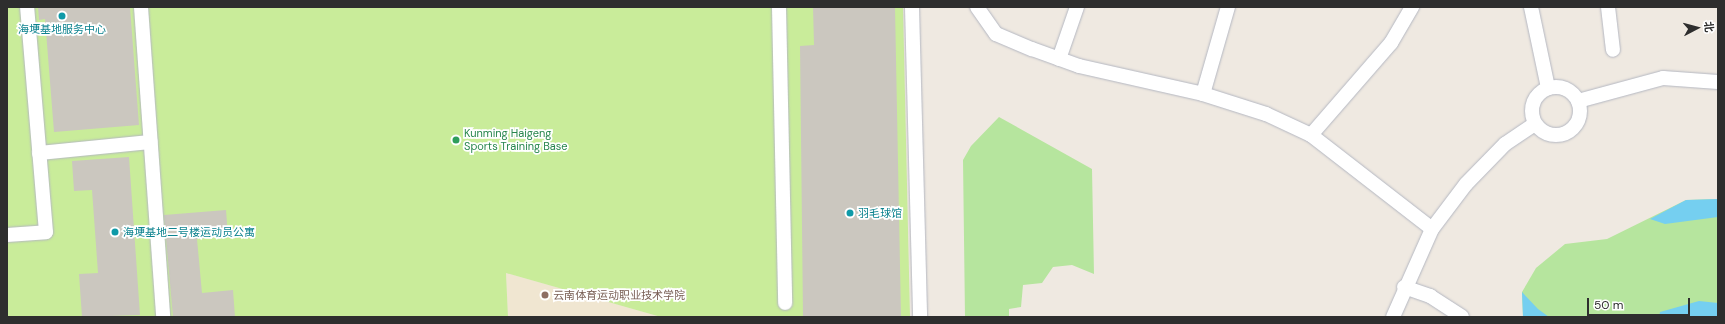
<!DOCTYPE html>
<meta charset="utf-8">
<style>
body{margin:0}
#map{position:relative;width:1725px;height:324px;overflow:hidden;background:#efe9e1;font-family:"DM Sans","Noto Sans SC",sans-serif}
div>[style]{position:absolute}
.education>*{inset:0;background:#f0e6d1}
.green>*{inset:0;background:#b6e59e}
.pitch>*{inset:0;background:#c9ec9a}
.water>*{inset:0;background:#75cff0}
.building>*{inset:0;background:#cbc7bf}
.roads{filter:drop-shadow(0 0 1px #b4b7c1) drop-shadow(0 0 1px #b4b7c1)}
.minor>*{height:14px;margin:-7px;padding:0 7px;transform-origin:7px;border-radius:7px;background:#fff}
.minor>.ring{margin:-7px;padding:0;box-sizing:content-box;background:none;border:14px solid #fff;border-radius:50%}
.dots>*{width:11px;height:11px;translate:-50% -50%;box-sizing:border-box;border:2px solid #fff;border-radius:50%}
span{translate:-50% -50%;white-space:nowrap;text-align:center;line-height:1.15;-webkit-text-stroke:3.5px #fff;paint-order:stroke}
.culture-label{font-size:11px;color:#0d838f}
.left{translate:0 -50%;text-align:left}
.leisure-label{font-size:11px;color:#27864d}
.education-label{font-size:11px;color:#785e54}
.frame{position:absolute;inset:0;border:8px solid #2e2e2e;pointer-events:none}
.north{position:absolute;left:1677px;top:8px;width:40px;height:40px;-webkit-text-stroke:3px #fff;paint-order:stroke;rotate:84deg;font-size:11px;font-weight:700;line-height:16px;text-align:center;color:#2e2e2e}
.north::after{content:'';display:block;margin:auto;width:14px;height:18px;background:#2e2e2e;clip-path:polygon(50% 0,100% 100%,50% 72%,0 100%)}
.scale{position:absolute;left:1587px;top:298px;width:103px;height:18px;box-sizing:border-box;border:2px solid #2e2e2e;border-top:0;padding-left:5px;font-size:12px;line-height:14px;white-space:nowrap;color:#2e2e2e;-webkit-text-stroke:3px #fff;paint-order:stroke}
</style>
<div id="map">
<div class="education">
<div style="clip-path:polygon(506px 273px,661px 317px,508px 317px)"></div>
</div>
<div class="green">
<div style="clip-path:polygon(999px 117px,1092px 169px,1094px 274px,1072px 265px,1053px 267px,1042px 283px,1023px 285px,1021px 307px,1009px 309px,1009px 317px,965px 317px,963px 160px,971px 146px)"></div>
<div style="clip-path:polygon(1718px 199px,1718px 317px,1523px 317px,1522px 292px,1536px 268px,1565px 244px,1607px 239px,1686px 200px)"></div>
</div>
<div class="pitch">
<div style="clip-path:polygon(7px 7px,903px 7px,910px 317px,661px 317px,506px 273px,508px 317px,7px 317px)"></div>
</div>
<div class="water">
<div style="clip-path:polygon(1718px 199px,1718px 217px,1665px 224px,1650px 219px,1686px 200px)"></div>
<div style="clip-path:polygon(1522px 292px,1538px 309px,1549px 317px,1523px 317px)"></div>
<div style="clip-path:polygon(1699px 301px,1718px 303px,1718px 317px,1659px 317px,1660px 312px)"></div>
</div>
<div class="building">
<div style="clip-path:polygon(38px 7px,130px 7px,139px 125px,54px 132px,45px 19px,39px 20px)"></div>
<div style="clip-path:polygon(813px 7px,895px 7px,901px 317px,803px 317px,800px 46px,814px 45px)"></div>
<div style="clip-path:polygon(129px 157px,140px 315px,82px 317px,79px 274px,98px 273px,92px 190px,74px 191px,72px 161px)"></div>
<div style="clip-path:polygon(226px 210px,228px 236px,197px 239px,202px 293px,233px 290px,235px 317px,173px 317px,164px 215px)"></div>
</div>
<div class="roads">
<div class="minor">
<div style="left:141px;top:7px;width:311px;rotate:85.9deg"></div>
<div style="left:779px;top:7px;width:296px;rotate:88.8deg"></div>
<div style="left:912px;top:7px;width:310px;rotate:88.5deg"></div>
<div style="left:977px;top:7px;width:33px;rotate:55deg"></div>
<div style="left:996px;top:34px;width:39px;rotate:23deg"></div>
<div style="left:1032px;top:49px;width:50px;rotate:19.9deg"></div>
<div style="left:1079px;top:66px;width:127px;rotate:12.7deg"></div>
<div style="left:1203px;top:94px;width:66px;rotate:17.6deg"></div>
<div style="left:1266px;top:114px;width:50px;rotate:25deg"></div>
<div style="left:1311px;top:135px;width:122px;rotate:-49deg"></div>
<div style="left:1391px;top:43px;width:42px;rotate:-59.7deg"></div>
<div style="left:1531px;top:7px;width:83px;rotate:78.1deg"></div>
<div style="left:1608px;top:7px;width:43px;rotate:83.4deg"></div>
<div style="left:1059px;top:59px;width:55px;rotate:-70.9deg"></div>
<div class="ring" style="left:1532px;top:87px;width:34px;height:34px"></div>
<div style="left:1203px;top:94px;width:91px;rotate:-74deg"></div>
<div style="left:1578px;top:101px;width:88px;rotate:-15.1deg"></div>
<div style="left:1663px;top:78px;width:55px;rotate:4.2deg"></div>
<div style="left:1311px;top:135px;width:153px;rotate:37.8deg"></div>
<div style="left:39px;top:153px;width:112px;rotate:-5.7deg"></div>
<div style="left:7px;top:235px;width:39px;rotate:-4deg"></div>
<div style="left:46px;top:232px;width:226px;rotate:-94.8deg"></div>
<div style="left:1404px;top:287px;width:28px;rotate:19deg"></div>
<div style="left:1430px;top:296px;width:38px;rotate:33deg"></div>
<div style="left:1393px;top:317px;width:96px;rotate:-66.1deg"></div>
<div style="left:1432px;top:229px;width:56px;rotate:-52.9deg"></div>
<div style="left:1466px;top:184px;width:56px;rotate:-45.7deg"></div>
<div style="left:1505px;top:144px;width:36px;rotate:-34deg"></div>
</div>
</div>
<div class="dots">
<div style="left:62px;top:16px;background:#0f9aa8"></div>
<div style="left:456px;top:140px;background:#2e9e5b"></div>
<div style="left:850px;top:213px;background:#0f9aa8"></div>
<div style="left:115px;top:232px;background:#0f9aa8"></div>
<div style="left:545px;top:295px;background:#8d6e63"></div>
</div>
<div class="culture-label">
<span style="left:62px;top:29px">海埂基地服务中心</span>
<span class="left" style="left:858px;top:213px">羽毛球馆</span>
<span class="left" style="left:123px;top:232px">海埂基地二号楼运动员公寓</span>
</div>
<div class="leisure-label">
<span class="left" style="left:464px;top:140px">Kunming Haigeng<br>Sports Training Base</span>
</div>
<div class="education-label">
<span class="left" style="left:553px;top:295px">云南体育运动职业技术学院</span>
</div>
<div class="frame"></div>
<div class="north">北</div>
<div class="scale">50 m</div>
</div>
